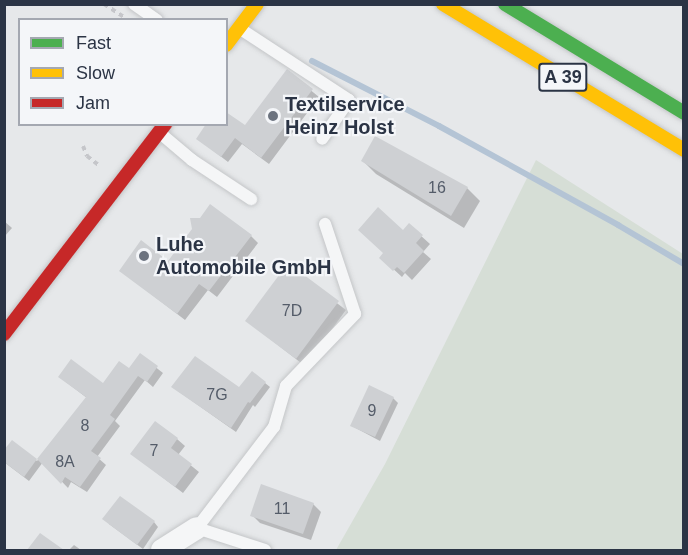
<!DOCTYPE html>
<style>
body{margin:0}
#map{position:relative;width:688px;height:555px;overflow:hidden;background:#e6e8ea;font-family:Arial,sans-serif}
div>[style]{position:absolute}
.green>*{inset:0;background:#d6ded6}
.shadow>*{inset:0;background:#0003}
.stream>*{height:6px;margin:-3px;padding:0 3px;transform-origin:3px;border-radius:3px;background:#b4c4d5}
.building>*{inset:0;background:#ced0d3}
.path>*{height:4px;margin-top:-2px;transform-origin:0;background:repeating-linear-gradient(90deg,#c5c6ca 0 4.5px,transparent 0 9px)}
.roads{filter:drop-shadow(0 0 2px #c4c6c8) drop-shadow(0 0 2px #c4c6c8)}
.lane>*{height:12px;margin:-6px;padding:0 6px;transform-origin:6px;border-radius:6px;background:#f5f6f7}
.street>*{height:22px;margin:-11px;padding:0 11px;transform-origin:11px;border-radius:11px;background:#f5f6f7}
.fast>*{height:14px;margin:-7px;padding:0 7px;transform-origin:7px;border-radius:7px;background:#4caf50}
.slow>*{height:14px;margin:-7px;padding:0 7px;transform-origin:7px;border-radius:7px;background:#ffc107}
.jam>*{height:14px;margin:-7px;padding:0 7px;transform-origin:7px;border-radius:7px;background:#c62828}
.dots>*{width:16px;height:16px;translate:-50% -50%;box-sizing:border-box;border:3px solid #f4f6f9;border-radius:50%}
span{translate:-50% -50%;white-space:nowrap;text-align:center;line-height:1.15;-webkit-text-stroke:4.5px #f4f6f9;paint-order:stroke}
.number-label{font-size:16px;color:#545c69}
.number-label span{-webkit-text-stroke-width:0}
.shield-label span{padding:2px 4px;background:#f4f6f9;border:2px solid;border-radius:4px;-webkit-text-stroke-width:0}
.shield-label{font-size:18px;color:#2b3445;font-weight:700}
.poi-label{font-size:20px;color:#2b3445;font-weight:700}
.left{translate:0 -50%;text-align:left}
.frame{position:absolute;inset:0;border:6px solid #2b3445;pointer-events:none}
.legend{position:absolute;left:18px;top:18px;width:210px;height:108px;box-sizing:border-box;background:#f4f6f9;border:2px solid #a4a8b1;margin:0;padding:8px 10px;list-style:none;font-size:18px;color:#2b3445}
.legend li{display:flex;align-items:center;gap:12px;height:30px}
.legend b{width:30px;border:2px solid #a4a8b1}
</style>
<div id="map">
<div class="green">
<div style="clip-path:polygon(536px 160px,683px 254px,683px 550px,336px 550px,385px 464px)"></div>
</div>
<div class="shadow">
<div style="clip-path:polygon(287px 71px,319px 97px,269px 164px,242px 144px,228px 162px,198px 139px,245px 127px)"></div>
<div style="clip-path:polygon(363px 161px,467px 188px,480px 201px,464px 228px,376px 174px)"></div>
<div style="clip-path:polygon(4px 221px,12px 228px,4px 237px)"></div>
<div style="clip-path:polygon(409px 225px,430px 244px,423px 252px,431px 259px,412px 280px,405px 273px,402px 277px,389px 265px,403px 232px)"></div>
<div style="clip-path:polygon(251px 236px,258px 243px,217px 297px,208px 290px,185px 320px,121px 271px,169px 263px)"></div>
<div style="clip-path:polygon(288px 266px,346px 310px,305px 366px,247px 321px)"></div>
<div style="clip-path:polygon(140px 355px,163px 373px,153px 387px,145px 380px,115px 421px,120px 426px,97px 457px,106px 465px,87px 492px,71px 482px,68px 488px,43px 462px,29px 481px,4px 462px,12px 442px,37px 461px,87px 398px,66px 382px,103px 385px,129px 370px)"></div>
<div style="clip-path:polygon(265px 383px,270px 387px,255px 407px,253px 405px,236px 432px,178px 391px,239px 389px)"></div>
<div style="clip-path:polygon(393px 398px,398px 403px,380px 441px,352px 426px)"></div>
<div style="clip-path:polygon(177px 439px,185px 446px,178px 455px,199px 472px,183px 493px,132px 454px)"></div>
<div style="clip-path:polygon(313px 504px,321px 512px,311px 540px,260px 523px,252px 515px)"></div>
<div style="clip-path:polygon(154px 522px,158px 527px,143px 549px,109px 524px)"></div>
<div style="clip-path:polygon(74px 545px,81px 550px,69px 550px)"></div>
</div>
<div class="stream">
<div style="left:312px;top:61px;width:143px;rotate:27.1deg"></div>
<div style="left:439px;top:126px;width:205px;rotate:28.9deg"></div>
<div style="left:618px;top:225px;width:77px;rotate:30.6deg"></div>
</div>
<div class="building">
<div style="clip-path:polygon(287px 69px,313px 89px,261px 158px,235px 138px,221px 157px,196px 139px,206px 124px,226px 124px,226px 112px,245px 125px)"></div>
<div style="clip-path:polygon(375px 136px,468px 187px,451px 216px,361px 161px)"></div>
<div style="clip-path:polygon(210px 204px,252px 235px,209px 291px,199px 284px,177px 314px,119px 271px,141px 240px,168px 261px,192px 229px,190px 218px,200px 218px)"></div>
<div style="clip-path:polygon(378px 207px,403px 230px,409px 223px,423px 235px,416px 243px,424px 251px,404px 273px,397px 267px,393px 271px,379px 258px,383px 253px,358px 230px)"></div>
<div style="clip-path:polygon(288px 263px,339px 301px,296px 359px,245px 321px)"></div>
<div style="clip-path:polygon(140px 353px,158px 366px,147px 382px,138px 376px,110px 415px,115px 419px,91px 451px,101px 458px,80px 487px,65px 477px,61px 484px,37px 459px,86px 397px,58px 377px,71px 359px,103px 383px,119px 361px,129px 368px)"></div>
<div style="clip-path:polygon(195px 356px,239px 387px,252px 371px,266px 382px,250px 403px,248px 402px,231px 428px,171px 387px)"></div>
<div style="clip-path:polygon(369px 385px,394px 397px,375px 437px,350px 426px)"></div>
<div style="clip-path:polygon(155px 421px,178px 438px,171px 448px,192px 464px,175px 487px,130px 454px)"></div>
<div style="clip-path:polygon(12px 440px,37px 459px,24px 477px,4px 462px,4px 450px)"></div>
<div style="clip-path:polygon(261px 484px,314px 503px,303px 534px,250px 516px)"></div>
<div style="clip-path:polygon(120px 496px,155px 521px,137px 545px,102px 519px)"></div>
<div style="clip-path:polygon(40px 533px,64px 550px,27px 550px)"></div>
</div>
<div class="path">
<div style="left:104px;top:4px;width:24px;rotate:33deg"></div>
<div style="left:83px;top:146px;width:11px;rotate:68deg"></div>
<div style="left:87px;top:156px;width:16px;rotate:38deg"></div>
</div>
<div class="roads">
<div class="lane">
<div style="left:134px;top:4px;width:28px;rotate:35deg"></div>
<div style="left:239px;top:28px;width:131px;rotate:33.2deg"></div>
<div style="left:349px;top:100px;width:47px;rotate:124.7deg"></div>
<div style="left:160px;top:133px;width:42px;rotate:40.2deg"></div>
<div style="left:192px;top:160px;width:71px;rotate:33.5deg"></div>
<div style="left:265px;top:550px;width:71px;rotate:-162.1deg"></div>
<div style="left:197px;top:528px;width:127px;rotate:-52.7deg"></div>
<div style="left:274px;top:427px;width:43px;rotate:-73.7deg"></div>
<div style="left:286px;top:386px;width:100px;rotate:-46.2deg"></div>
<div style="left:355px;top:314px;width:95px;rotate:-108.4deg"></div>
</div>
<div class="street">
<div style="left:162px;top:550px;width:41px;rotate:-32.2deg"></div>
</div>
<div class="fast">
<div style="left:505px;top:4px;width:210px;rotate:31.3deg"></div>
</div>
<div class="slow">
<div style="left:443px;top:4px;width:282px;rotate:31.2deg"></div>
<div style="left:226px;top:45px;width:51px;rotate:-52.9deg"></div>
</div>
<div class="jam">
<div style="left:4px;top:334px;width:265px;rotate:-52.5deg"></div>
</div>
</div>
<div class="dots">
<div style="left:273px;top:116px;background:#6c737f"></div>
<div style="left:144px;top:256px;background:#6c737f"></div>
</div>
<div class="number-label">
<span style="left:437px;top:188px">16</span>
<span style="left:292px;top:311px">7D</span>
<span style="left:217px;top:395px">7G</span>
<span style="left:372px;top:411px">9</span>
<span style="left:85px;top:426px">8</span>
<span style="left:154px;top:451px">7</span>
<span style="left:65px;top:462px">8A</span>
<span style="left:282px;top:509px">11</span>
</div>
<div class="shield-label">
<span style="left:563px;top:77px">A 39</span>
</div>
<div class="poi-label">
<span class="left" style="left:285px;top:116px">Textilservice<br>Heinz Holst</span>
<span class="left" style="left:156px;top:256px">Luhe<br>Automobile GmbH</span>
</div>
<div class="frame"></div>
<ul class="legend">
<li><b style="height:8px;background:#4caf50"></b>Fast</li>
<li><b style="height:8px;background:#ffc107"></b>Slow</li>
<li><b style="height:8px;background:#c62828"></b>Jam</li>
</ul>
</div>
